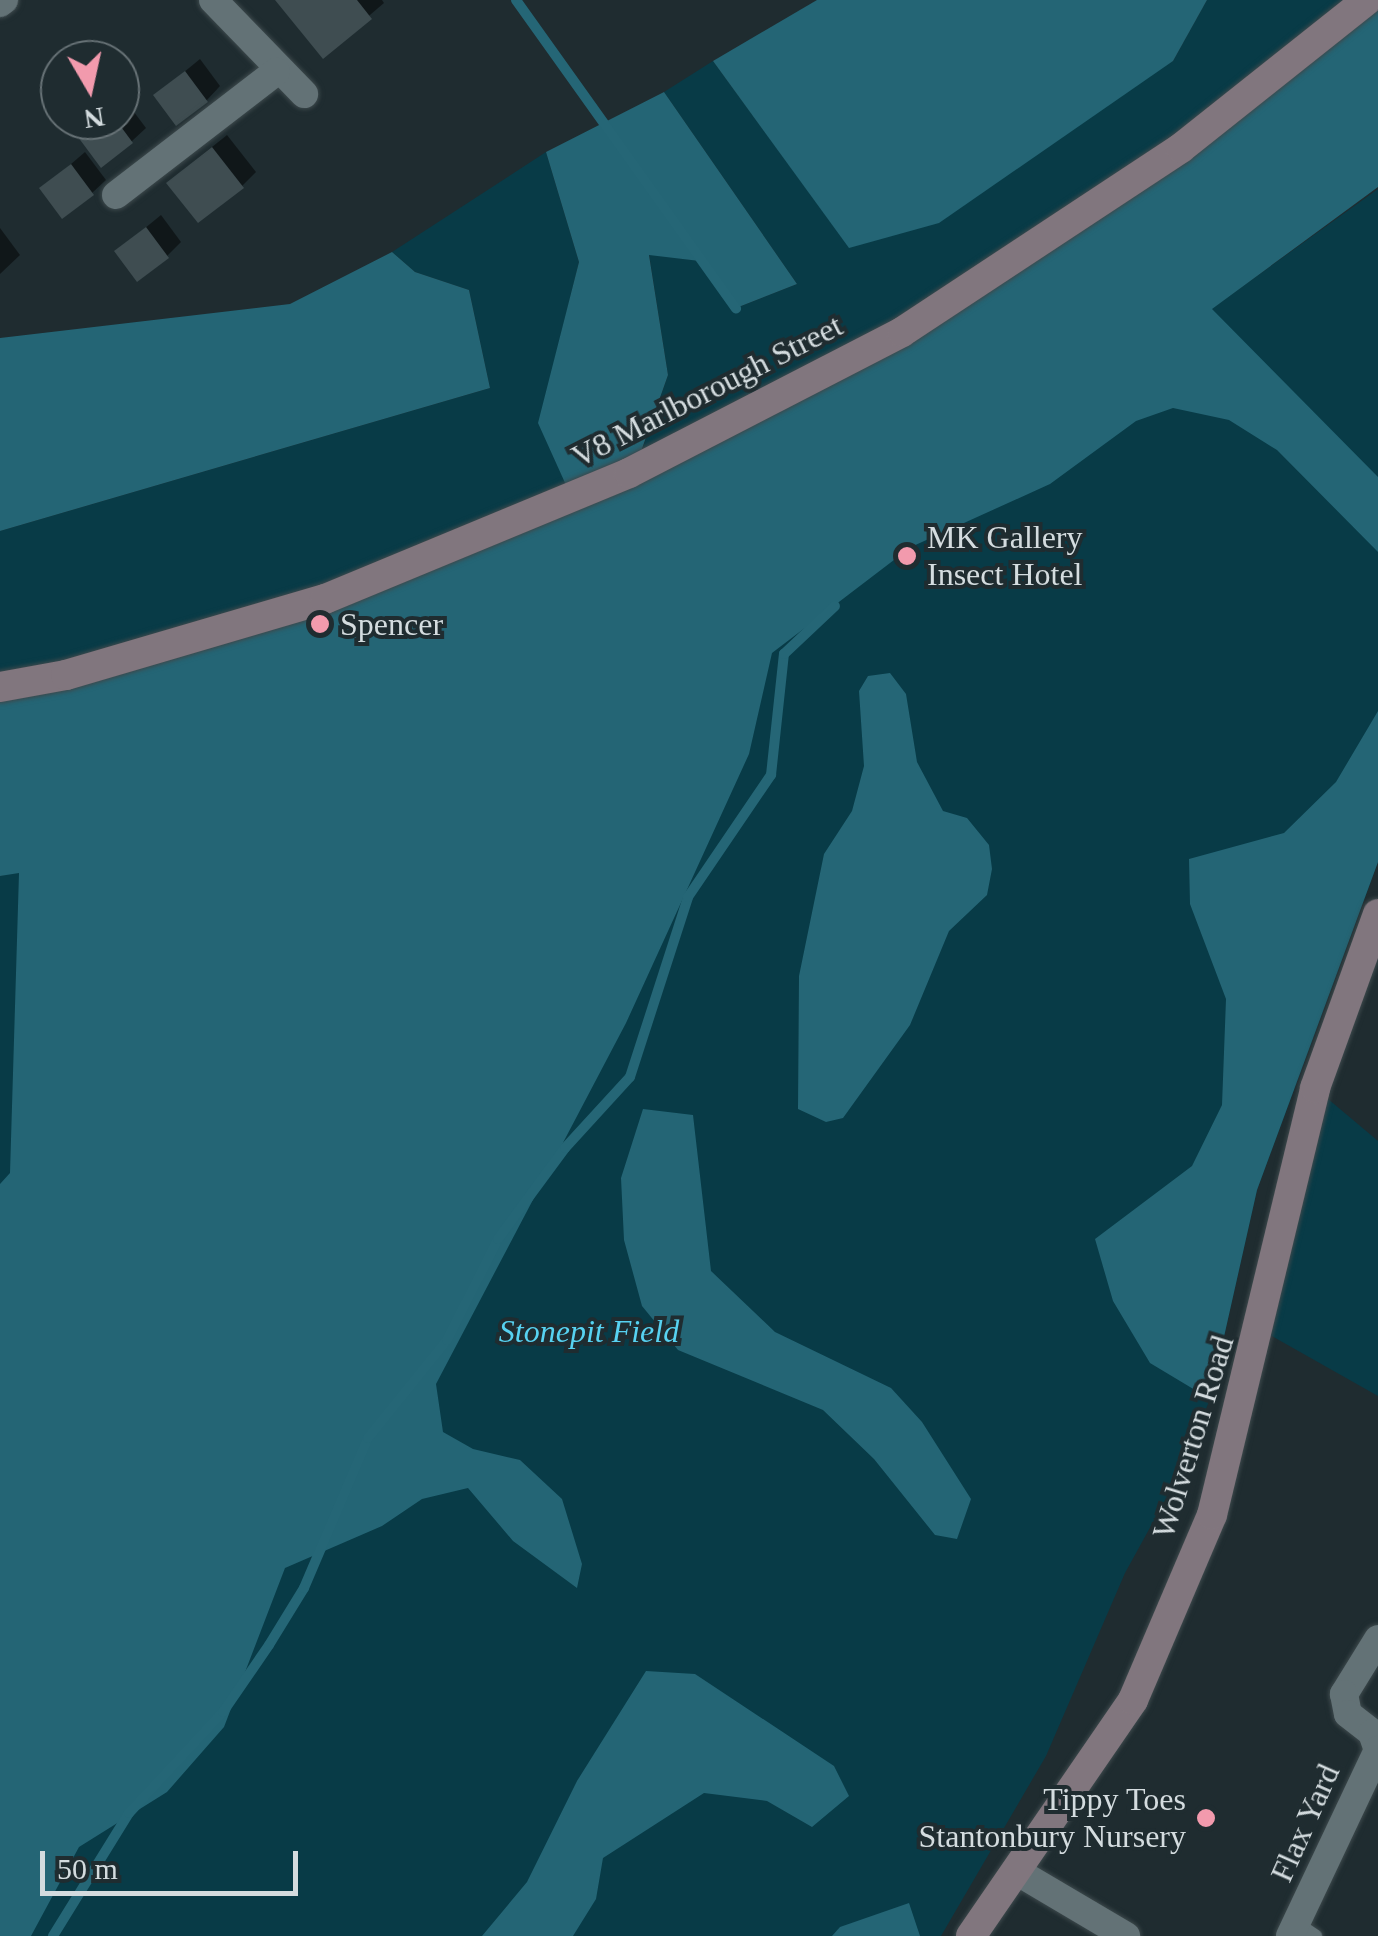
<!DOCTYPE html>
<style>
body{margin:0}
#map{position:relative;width:1378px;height:1936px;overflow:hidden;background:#1f2c30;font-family:"Times New Roman",serif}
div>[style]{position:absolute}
.green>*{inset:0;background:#083b47}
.forest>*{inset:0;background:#246575}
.water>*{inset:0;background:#256676}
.shadow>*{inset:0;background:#0007}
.stream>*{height:10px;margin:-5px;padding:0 5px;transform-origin:5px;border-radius:5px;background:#256676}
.building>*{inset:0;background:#3f4d51}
.roads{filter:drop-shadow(0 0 2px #3d494c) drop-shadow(0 0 2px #3d494c)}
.lane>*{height:14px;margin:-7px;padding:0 7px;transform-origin:7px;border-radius:7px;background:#637276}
.street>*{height:28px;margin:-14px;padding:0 14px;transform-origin:14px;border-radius:14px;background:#637276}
.secondary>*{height:30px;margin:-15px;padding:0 15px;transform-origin:15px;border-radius:15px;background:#81767e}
.dots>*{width:28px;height:28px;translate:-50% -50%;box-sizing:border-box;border:5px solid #1f2c30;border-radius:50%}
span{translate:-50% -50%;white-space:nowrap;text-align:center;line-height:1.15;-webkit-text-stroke:8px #1f2c30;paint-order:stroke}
.street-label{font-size:32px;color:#d4dcdf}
.poi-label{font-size:32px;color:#d4dcdf}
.left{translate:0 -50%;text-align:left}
.right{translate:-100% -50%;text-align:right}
.park-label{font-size:32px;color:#57d2f1;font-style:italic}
.north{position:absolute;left:40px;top:40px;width:100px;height:100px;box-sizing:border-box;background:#1f2c30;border:2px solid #677276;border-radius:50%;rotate:171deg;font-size:28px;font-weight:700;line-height:40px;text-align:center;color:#d4dcdf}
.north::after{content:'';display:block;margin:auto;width:35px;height:45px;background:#f29aad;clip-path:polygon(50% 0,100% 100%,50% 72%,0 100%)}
.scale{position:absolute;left:40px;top:1851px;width:258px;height:45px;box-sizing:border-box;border:5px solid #d4dcdf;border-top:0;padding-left:12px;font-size:30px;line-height:35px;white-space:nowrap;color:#d4dcdf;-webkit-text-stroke:8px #1f2c30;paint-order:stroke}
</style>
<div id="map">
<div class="green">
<div style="clip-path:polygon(1207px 0,1367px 0,1181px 148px,632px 479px,668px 375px,649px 254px,708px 262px,736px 308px,797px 284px,664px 92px,713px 61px,849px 247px,1173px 61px)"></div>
<div style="clip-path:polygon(546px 152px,579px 262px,539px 423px,575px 505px,0 687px,0 531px,490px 388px,469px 290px,415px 272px,392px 252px)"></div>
<div style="clip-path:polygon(1378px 189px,1378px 862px,1257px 1190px,1210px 1399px,1179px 1475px,1125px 1573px,1046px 1756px,941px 1936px,0 1936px,0 876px,319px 795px,1211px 309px)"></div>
<div style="clip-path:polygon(1315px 1088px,1378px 1141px,1378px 1396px,1261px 1330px)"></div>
</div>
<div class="forest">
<div style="clip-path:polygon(817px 0,1207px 0,1173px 61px,939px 223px,849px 248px,713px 61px)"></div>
<div style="clip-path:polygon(1378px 0,1378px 187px,1212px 309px,1378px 477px,1378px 552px,1277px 450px,1229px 420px,1173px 408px,1136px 421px,1050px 484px,911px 547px,772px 653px,749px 754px,626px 1023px,436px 1384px,443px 1432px,473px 1449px,520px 1460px,562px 1499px,582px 1564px,577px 1588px,513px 1541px,468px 1488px,422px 1499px,382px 1526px,285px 1568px,224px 1727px,167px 1792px,79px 1847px,31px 1936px,0 1936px,0 1184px,10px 1173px,19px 873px,0 876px,0 687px,575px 505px,538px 423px,579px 262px,546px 152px,664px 92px,797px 284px,736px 308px,708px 262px,649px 255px,668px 375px,632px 477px,902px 332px)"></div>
<div style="clip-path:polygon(392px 252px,415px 272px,469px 290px,490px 388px,0 531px,0 338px,290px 304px)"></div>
<div style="clip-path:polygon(1378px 711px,1378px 862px,1257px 1190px,1210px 1399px,1150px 1363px,1113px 1301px,1095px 1239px,1192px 1166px,1222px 1105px,1226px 999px,1190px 904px,1189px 859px,1284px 833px,1336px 782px)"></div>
<div style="clip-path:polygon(643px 1109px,693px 1115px,711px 1271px,775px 1332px,891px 1388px,922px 1422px,971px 1499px,957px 1539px,935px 1535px,874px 1459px,823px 1410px,678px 1350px,642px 1306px,624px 1240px,621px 1178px)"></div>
<div style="clip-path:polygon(646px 1671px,695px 1674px,834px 1766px,849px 1796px,812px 1827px,767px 1801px,704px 1793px,603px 1858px,596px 1899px,573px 1936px,482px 1936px,527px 1882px,577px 1781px)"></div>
<div style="clip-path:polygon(909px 1903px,920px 1936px,832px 1936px,840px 1927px)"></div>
</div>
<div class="water">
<div style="clip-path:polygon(890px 673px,906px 694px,917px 762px,943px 811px,967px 818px,989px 845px,992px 869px,987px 895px,949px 931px,910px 1025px,843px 1118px,826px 1122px,798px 1109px,799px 976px,824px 854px,852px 811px,864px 766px,859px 691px,868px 676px)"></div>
</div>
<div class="shadow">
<div style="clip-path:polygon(278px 0,382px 0,384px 3px,323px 55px)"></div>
<div style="clip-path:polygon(200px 59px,220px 86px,207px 100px,156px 95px)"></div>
<div style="clip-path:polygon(125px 100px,146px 128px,132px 141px,82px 137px,99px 120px,120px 120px)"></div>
<div style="clip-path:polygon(227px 135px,256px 172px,242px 186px,183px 170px)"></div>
<div style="clip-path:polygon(85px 152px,106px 180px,92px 193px,42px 189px)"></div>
<div style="clip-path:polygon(161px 215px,181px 242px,167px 256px,117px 251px)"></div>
<div style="clip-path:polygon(0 228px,20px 255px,0 274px)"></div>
</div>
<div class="stream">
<div style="left:516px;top:0;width:379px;rotate:54.5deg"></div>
<div style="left:53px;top:1936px;width:145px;rotate:-58.3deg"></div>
<div style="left:129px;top:1813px;width:138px;rotate:-47.1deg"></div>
<div style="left:223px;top:1712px;width:81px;rotate:-55.5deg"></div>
<div style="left:269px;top:1645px;width:67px;rotate:-58.4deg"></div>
<div style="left:304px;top:1588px;width:163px;rotate:-66.9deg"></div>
<div style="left:368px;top:1438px;width:126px;rotate:-51.1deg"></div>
<div style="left:447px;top:1340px;width:113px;rotate:-63.2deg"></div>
<div style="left:498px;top:1239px;width:113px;rotate:-53.6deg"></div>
<div style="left:565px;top:1148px;width:96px;rotate:-47.5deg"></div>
<div style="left:630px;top:1077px;width:189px;rotate:-72.1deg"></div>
<div style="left:688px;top:897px;width:148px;rotate:-55.8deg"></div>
<div style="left:771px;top:775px;width:122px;rotate:-83.9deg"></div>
<div style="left:784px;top:654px;width:70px;rotate:-43.3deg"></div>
</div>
<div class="building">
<div style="clip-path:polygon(275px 0,357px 0,372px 19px,323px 59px)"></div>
<div style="clip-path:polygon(185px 71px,208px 102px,176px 126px,153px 95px)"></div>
<div style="clip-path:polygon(100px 120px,116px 120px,133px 143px,101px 168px,78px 137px)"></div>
<div style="clip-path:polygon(212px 147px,244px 188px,198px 223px,166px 183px)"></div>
<div style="clip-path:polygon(71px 164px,94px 195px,62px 219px,39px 188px)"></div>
<div style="clip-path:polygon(146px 227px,169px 258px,137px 282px,114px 251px)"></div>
</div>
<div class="roads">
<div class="lane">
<div style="left:1297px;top:1924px;width:22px;rotate:34deg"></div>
</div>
<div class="street">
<div style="left:213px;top:0;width:131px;rotate:45.9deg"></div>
<div style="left:0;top:3px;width:5px;rotate:-37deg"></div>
<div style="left:116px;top:195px;width:202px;rotate:-37.6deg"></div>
<div style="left:1378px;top:1639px;width:65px;rotate:121.7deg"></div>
<div style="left:1344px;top:1694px;width:20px;rotate:79deg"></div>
<div style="left:1348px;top:1714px;width:31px;rotate:38deg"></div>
<div style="left:1372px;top:1733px;width:18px;rotate:71deg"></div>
<div style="left:1016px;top:1871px;width:128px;rotate:30.6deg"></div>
<div style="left:1290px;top:1936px;width:206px;rotate:-64.7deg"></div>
</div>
<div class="secondary">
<div style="left:0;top:687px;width:67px;rotate:-10.3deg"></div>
<div style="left:66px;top:675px;width:270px;rotate:-16.4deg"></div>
<div style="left:325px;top:599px;width:329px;rotate:-22.5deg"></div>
<div style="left:629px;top:473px;width:307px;rotate:-27.3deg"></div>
<div style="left:902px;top:332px;width:334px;rotate:-33.4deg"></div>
<div style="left:1181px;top:148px;width:238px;rotate:-38.5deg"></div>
<div style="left:971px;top:1936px;width:286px;rotate:-55.5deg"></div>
<div style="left:1133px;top:1700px;width:201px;rotate:-66.9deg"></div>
<div style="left:1212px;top:1515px;width:439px;rotate:-76.4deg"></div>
<div style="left:1315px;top:1088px;width:185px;rotate:-70.1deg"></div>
</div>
</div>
<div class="dots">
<div style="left:907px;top:556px;background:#f29aad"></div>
<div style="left:320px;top:624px;background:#f29aad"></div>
<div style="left:1206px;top:1818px;background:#f29aad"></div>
</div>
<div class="street-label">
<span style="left:707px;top:391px;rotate:-27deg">V8 Marlborough Street</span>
<span style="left:1193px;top:1437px;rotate:-73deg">Wolverton Road</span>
<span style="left:1305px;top:1823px;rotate:-66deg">Flax Yard</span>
</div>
<div class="poi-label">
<span class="left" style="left:927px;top:556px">MK Gallery<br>Insect Hotel</span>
<span class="left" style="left:340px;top:624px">Spencer</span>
<span class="right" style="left:1186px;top:1818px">Tippy Toes<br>Stantonbury Nursery</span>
</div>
<div class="park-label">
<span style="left:589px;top:1331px">Stonepit Field</span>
</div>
<div class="north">N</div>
<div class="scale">50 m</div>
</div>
